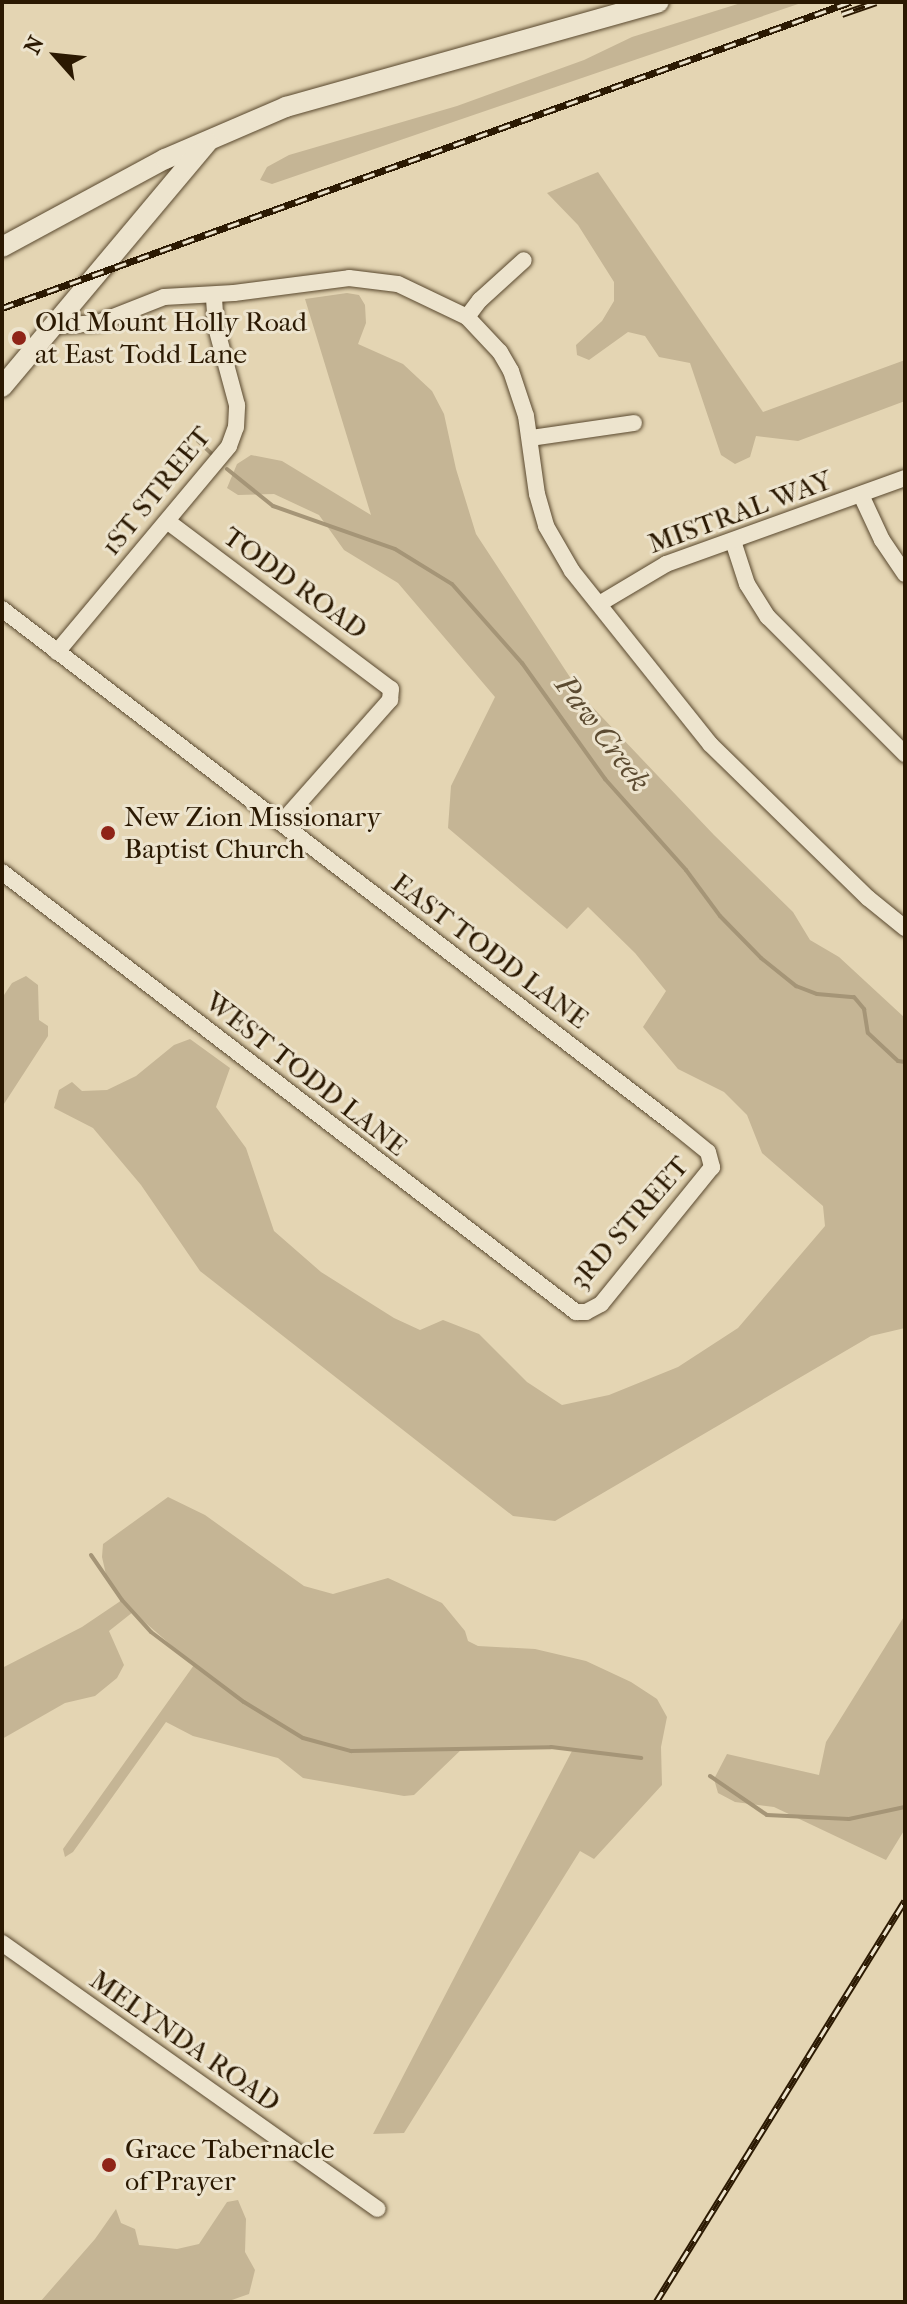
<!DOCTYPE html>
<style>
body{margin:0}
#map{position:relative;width:907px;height:2304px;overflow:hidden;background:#e4d5b3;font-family:"IM FELL French Canon",serif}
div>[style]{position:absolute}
.green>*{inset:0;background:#c5b595}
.stream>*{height:4px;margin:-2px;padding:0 2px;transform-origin:2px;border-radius:2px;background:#a59577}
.roads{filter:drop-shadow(0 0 2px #59482e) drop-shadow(0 0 2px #59482e)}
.minor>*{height:16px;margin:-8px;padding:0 8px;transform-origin:8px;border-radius:8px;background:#ede4ce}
.tertiary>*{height:20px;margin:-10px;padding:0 10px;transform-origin:10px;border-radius:10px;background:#ede4ce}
.rail>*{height:7px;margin-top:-3.5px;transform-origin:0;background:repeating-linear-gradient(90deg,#ede4ce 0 12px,#2b1902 0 24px);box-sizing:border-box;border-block:2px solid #2b1902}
.dots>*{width:22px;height:22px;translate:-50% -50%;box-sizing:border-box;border:4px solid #ede4ce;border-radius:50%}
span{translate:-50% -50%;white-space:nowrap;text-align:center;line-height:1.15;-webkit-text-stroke:6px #ede4ce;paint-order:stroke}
.poi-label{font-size:28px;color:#2b1902}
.left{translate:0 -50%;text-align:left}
.street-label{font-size:28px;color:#2b1902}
.water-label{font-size:30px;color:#5c4b31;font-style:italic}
.frame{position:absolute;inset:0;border:4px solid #2b1902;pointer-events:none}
.north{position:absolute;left:16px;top:16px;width:80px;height:80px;-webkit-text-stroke:6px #ede4ce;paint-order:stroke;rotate:297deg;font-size:22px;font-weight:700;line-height:32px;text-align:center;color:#2b1902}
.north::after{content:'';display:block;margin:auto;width:28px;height:36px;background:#2b1902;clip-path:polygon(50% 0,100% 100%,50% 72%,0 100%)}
</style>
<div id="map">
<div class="green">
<div style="clip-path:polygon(744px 2px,804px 2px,272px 184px,260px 180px,267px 167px,289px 155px,457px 106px,584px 60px,632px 37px)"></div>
<div style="clip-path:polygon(598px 172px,763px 412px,905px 360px,905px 401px,798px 441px,756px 436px,750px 457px,735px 464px,721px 455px,690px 363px,659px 357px,645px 336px,628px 332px,589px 360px,577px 355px,576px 345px,602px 321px,614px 301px,614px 282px,578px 225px,547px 193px)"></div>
<div style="clip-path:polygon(347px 293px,359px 295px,365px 305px,366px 323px,358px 344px,403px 364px,432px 391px,444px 414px,456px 469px,476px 534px,583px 697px,714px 835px,793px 912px,810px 940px,839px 957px,905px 1018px,905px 1328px,871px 1336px,555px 1521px,513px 1516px,200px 1271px,141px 1185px,93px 1128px,54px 1108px,59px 1090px,72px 1082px,82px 1091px,107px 1090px,136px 1076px,174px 1045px,190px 1039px,230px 1068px,216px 1107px,246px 1148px,274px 1231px,321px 1272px,394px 1318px,420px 1330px,443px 1320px,479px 1334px,527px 1382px,562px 1405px,609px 1395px,678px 1367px,738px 1328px,825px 1226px,823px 1206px,762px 1153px,747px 1115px,724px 1092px,678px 1069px,643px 1027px,666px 991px,635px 953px,588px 907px,567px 929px,448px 828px,451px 786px,495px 697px,398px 583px,344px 550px,319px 515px,274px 494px,238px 495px,227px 488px,237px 464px,251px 455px,282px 461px,371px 515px,305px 299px)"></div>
<div style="clip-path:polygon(26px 976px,38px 985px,39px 1020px,48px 1026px,48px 1036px,2px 1107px,2px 998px,12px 983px)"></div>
<div style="clip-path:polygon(168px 1497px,205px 1515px,304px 1586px,333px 1594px,388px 1578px,442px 1603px,465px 1631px,468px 1641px,478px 1646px,535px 1649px,586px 1661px,631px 1682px,657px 1699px,667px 1717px,661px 1747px,662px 1785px,594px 1859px,580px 1851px,404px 2133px,373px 2134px,573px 1749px,464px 1747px,414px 1795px,404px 1796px,303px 1778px,278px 1758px,193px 1736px,166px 1722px,73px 1852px,65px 1857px,63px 1849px,194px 1665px,133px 1612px,109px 1631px,124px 1665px,117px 1678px,95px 1696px,65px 1703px,2px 1739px,2px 1668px,82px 1627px,122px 1600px,107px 1579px,102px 1557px,103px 1544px)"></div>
<div style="clip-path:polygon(905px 1615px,905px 1829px,886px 1860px,774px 1807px,735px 1802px,718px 1793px,714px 1779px,727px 1754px,819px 1775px,826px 1742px)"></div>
<div style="clip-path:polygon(238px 2200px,246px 2219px,245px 2252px,255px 2270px,249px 2294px,226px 2302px,40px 2302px,95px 2239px,116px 2209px,121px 2223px,135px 2229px,139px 2245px,177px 2249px,199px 2244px,227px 2202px)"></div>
</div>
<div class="stream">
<div style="left:198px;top:441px;width:18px;rotate:43deg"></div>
<div style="left:227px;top:469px;width:59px;rotate:38.8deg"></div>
<div style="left:273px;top:506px;width:129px;rotate:19.4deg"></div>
<div style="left:395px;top:549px;width:67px;rotate:31.6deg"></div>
<div style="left:452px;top:584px;width:106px;rotate:48.5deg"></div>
<div style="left:522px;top:663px;width:143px;rotate:54.4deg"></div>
<div style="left:605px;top:779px;width:122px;rotate:48.3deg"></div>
<div style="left:686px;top:870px;width:57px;rotate:53.5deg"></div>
<div style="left:720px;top:916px;width:59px;rotate:45.7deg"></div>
<div style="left:761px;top:958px;width:45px;rotate:38.7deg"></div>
<div style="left:796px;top:986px;width:22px;rotate:21deg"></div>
<div style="left:817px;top:994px;width:37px;rotate:5deg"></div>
<div style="left:854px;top:997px;width:16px;rotate:50deg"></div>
<div style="left:864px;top:1009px;width:24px;rotate:81deg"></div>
<div style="left:868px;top:1033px;width:41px;rotate:43deg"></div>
<div style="left:898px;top:1061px;width:7px;rotate:8deg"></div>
<div style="left:91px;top:1555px;width:55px;rotate:55.4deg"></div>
<div style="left:122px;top:1600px;width:43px;rotate:47.8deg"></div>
<div style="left:151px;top:1632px;width:116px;rotate:37deg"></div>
<div style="left:244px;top:1702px;width:69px;rotate:31.4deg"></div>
<div style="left:303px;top:1738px;width:50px;rotate:15.2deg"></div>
<div style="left:351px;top:1751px;width:200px;rotate:-1.1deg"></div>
<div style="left:551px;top:1747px;width:91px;rotate:7deg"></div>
<div style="left:710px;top:1776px;width:69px;rotate:34.4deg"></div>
<div style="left:767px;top:1815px;width:82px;rotate:2.8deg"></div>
<div style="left:849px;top:1819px;width:57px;rotate:-12.1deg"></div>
</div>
<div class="roads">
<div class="minor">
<div style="left:467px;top:317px;width:21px;rotate:-53deg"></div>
<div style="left:480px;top:300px;width:59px;rotate:-42.3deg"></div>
<div style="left:54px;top:326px;width:44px;rotate:-3.9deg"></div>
<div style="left:98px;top:323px;width:71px;rotate:-21.5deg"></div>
<div style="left:164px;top:297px;width:70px;rotate:-3.3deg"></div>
<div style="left:234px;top:293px;width:116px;rotate:-7.4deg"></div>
<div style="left:349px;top:278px;width:49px;rotate:7deg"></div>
<div style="left:398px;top:284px;width:76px;rotate:25.6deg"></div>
<div style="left:467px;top:317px;width:48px;rotate:46.7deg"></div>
<div style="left:500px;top:352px;width:22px;rotate:60deg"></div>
<div style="left:511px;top:371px;width:47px;rotate:71.6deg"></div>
<div style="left:526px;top:416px;width:79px;rotate:82deg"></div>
<div style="left:537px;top:494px;width:33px;rotate:74deg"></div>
<div style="left:546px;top:526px;width:52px;rotate:60deg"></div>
<div style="left:572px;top:571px;width:221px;rotate:51.4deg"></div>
<div style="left:710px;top:744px;width:221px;rotate:44.3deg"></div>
<div style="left:868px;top:898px;width:48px;rotate:39deg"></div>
<div style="left:531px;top:438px;width:104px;rotate:-8.3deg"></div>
<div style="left:861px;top:495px;width:50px;rotate:65deg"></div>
<div style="left:882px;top:540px;width:41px;rotate:55.9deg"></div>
<div style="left:167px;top:521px;width:280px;rotate:36.9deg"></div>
<div style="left:391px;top:689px;width:11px;rotate:95deg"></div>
<div style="left:390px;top:700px;width:164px;rotate:131.5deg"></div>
<div style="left:733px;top:541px;width:45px;rotate:72deg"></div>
<div style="left:747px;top:584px;width:39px;rotate:58deg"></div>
<div style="left:768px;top:617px;width:194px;rotate:45deg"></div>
<div style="left:599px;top:604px;width:78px;rotate:-30.8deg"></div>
<div style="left:666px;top:564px;width:254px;rotate:-19.8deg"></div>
<div style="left:2px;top:609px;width:849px;rotate:37.49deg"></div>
<div style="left:676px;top:1126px;width:41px;rotate:39.1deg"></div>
<div style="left:708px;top:1152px;width:16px;rotate:75deg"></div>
<div style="left:712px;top:1167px;width:176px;rotate:129deg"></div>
<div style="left:601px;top:1304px;width:17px;rotate:152deg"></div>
<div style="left:586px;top:1312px;width:10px;rotate:180deg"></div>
<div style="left:576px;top:1312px;width:723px;rotate:-142.53deg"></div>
<div style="left:57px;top:652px;width:268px;rotate:-50.1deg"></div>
<div style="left:229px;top:446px;width:20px;rotate:-70deg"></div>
<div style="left:236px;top:427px;width:22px;rotate:-87deg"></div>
<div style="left:237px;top:405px;width:81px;rotate:-105.1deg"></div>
<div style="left:216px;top:327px;width:32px;rotate:-94deg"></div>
<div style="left:2px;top:1943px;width:460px;rotate:35.3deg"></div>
</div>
<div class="tertiary">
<div style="left:2px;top:247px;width:185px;rotate:-28.4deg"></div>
<div style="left:165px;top:159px;width:132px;rotate:-23.3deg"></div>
<div style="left:286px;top:107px;width:387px;rotate:-15.7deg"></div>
<div style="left:2px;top:387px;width:319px;rotate:-50deg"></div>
</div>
</div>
<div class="rail">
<div style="left:842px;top:14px;width:36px;rotate:-19deg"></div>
<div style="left:2px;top:308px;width:902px;rotate:-19.84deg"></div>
<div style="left:656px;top:2302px;width:472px;rotate:-58.2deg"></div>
</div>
<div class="dots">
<div style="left:19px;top:338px;background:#8f2418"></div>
<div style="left:108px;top:833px;background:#8f2418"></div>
<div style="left:109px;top:2165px;background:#8f2418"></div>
</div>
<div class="poi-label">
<span class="left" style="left:35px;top:338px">Old Mount Holly Road<br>at East Todd Lane</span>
<span class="left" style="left:124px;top:833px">New Zion Missionary<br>Baptist Church</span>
<span class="left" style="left:125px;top:2165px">Grace Tabernacle<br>of Prayer</span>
</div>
<div class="street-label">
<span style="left:156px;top:491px;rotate:-51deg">1ST STREET</span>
<span style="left:740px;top:512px;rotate:-20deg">MISTRAL WAY</span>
<span style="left:295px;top:583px;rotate:36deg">TODD ROAD</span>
<span style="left:490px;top:951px;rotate:37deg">EAST TODD LANE</span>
<span style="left:306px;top:1074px;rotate:38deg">WEST TODD LANE</span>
<span style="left:629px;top:1223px;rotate:-49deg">3RD STREET</span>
<span style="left:185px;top:2041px;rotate:35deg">MELYNDA ROAD</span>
</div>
<div class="water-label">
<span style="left:602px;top:734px;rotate:53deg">Paw Creek</span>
</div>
<div class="frame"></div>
<div class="north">N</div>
</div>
